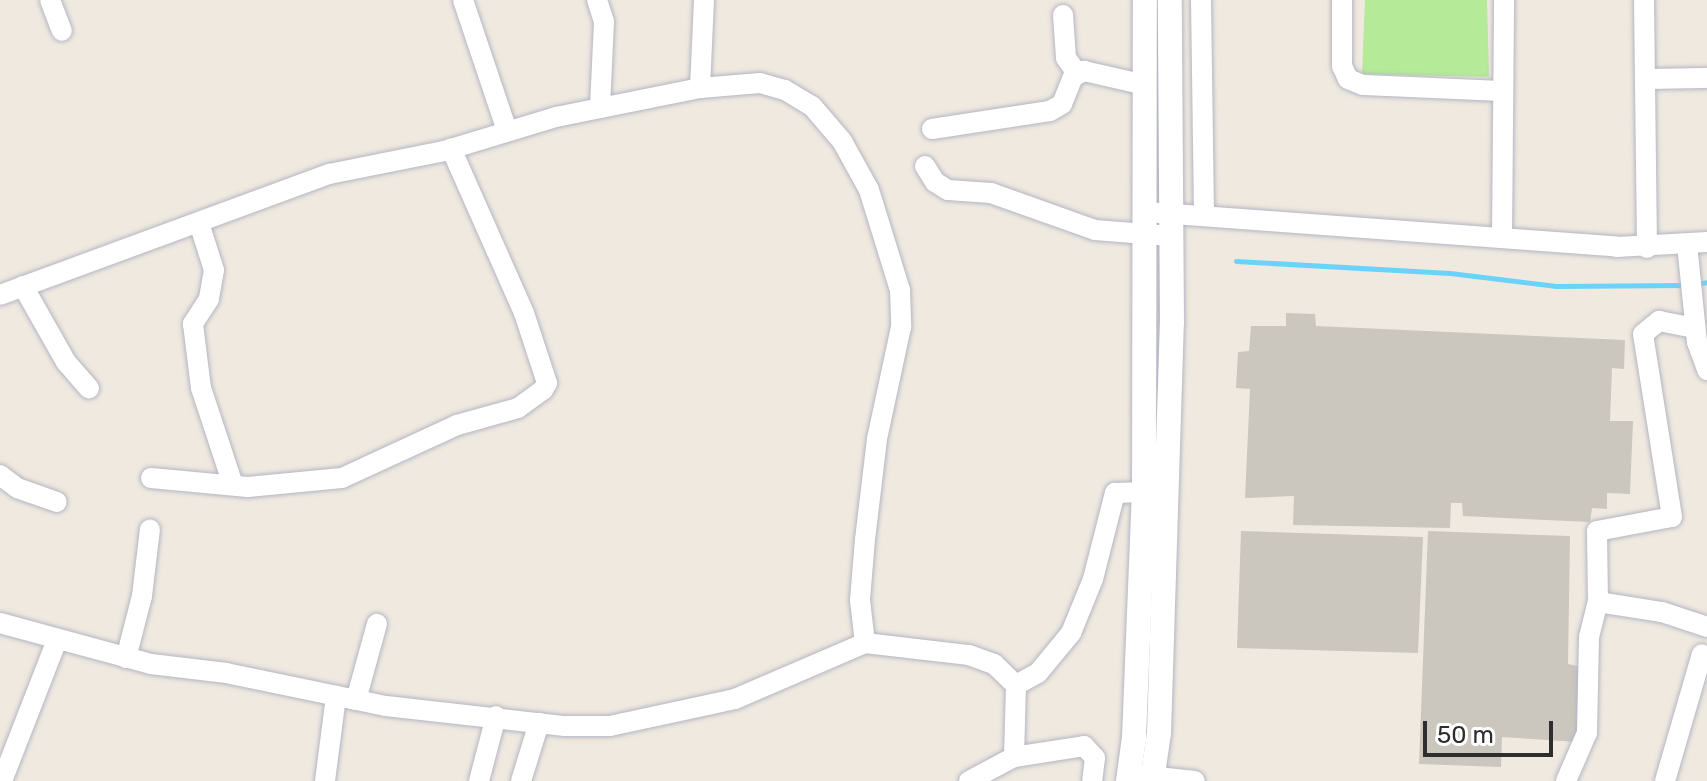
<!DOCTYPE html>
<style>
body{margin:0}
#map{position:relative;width:1707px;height:781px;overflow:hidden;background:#f0e9e0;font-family:Rubik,sans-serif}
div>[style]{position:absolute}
.green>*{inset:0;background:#b4ea98}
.stream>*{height:5px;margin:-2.5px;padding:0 2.5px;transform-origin:2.5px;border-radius:2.5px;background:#6bd3f9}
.building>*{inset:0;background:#cbc7be}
.roads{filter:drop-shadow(0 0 2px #b3b6c2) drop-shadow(0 0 2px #b3b6c2)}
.minor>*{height:20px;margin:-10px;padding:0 10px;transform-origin:10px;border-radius:10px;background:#fff}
.tertiary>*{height:24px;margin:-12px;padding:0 12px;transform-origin:12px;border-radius:12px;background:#fff}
span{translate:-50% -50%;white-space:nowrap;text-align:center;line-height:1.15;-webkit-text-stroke:8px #fff;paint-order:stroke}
.scale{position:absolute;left:1423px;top:721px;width:130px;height:36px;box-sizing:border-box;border:4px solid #2e2e2e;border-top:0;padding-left:10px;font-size:24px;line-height:28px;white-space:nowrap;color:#2e2e2e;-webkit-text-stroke:6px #fff;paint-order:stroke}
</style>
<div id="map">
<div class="green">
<div style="clip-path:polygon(1365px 0,1487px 0,1489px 77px,1362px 74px)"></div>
</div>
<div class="stream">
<div style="left:1236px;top:261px;width:214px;rotate:3.2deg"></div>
<div style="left:1450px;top:273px;width:107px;rotate:7deg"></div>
<div style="left:1556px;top:286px;width:130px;rotate:-0.4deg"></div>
<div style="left:1696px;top:284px;width:11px;rotate:-10deg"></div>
</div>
<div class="building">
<div style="clip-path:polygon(1286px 313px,1315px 314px,1316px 326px,1625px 340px,1624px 369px,1612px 368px,1610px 421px,1633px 421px,1630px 494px,1607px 493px,1607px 509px,1592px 508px,1590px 522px,1463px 516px,1462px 503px,1451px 503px,1450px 528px,1293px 525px,1294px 496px,1245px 498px,1250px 389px,1236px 388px,1238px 352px,1249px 351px,1251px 326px,1286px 326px)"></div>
<div style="clip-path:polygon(1241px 531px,1423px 537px,1418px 653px,1237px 648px)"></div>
<div style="clip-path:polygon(1428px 531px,1570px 536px,1568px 664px,1578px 666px,1578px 742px,1502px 737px,1501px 767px,1419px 764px)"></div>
</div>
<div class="roads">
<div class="minor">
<div style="left:50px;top:0;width:33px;rotate:69deg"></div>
<div style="left:463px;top:0;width:138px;rotate:71.4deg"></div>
<div style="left:597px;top:0;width:23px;rotate:72deg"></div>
<div style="left:604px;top:22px;width:86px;rotate:92.7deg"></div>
<div style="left:1201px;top:0;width:215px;rotate:89.2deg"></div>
<div style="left:1342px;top:0;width:66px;rotate:90deg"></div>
<div style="left:1342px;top:66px;width:14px;rotate:65deg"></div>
<div style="left:1348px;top:79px;width:16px;rotate:22deg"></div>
<div style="left:1363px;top:85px;width:140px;rotate:2.5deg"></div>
<div style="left:1644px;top:0;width:248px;rotate:89.3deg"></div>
<div style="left:1063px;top:15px;width:43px;rotate:86deg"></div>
<div style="left:1066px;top:58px;width:19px;rotate:54deg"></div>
<div style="left:1645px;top:79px;width:62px;rotate:-0.9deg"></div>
<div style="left:700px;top:88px;width:88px;rotate:-87.4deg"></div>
<div style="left:932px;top:129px;width:119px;rotate:-8.7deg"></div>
<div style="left:1050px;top:111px;width:14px;rotate:-30deg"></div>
<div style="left:1062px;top:104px;width:29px;rotate:-68deg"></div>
<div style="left:1073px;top:77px;width:13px;rotate:-29deg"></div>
<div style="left:1084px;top:71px;width:63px;rotate:12.9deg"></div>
<div style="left:925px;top:166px;width:19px;rotate:58deg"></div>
<div style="left:935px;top:182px;width:15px;rotate:32deg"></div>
<div style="left:948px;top:190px;width:43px;rotate:4deg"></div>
<div style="left:991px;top:193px;width:110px;rotate:19.6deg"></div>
<div style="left:1095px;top:230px;width:76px;rotate:4.5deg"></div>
<div style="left:1146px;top:212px;width:472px;rotate:4.2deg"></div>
<div style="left:1617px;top:247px;width:90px;rotate:-3.2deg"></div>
<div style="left:199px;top:223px;width:49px;rotate:72.3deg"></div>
<div style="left:214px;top:270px;width:29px;rotate:100deg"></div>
<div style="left:209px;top:299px;width:30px;rotate:123deg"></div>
<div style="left:193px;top:324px;width:64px;rotate:82.9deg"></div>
<div style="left:201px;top:388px;width:102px;rotate:71.7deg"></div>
<div style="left:1502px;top:238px;width:238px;rotate:-89.5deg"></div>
<div style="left:1687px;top:244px;width:99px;rotate:84.2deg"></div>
<div style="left:1697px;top:342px;width:30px;rotate:70deg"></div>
<div style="left:23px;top:286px;width:87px;rotate:60.5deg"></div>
<div style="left:66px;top:362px;width:35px;rotate:49deg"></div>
<div style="left:0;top:295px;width:351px;rotate:-20.2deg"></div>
<div style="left:329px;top:174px;width:117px;rotate:-11.3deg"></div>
<div style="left:444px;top:151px;width:117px;rotate:-16.9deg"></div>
<div style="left:556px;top:117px;width:147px;rotate:-11.4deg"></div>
<div style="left:700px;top:88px;width:60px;rotate:-4.8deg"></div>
<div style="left:760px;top:83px;width:26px;rotate:16deg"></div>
<div style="left:785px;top:90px;width:31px;rotate:31deg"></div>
<div style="left:812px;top:106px;width:46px;rotate:49.4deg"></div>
<div style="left:842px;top:141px;width:56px;rotate:61.1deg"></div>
<div style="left:869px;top:190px;width:105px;rotate:72.8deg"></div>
<div style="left:900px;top:290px;width:37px;rotate:88deg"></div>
<div style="left:901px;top:327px;width:115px;rotate:102.1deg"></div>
<div style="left:877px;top:439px;width:101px;rotate:96.8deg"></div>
<div style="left:865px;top:539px;width:61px;rotate:94.7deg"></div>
<div style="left:860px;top:600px;width:43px;rotate:83.4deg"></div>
<div style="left:0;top:475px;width:21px;rotate:37deg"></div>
<div style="left:17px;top:488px;width:42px;rotate:19.3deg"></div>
<div style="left:151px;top:478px;width:97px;rotate:5.3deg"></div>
<div style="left:248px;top:487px;width:94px;rotate:-5.5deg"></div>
<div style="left:342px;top:478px;width:127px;rotate:-24.7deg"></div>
<div style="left:457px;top:425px;width:63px;rotate:-15.6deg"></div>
<div style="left:518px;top:408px;width:31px;rotate:-36deg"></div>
<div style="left:543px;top:390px;width:8px;rotate:-60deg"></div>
<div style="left:547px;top:383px;width:74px;rotate:-108.2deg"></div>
<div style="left:524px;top:313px;width:180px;rotate:-113.9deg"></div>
<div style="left:1598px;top:602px;width:65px;rotate:8.9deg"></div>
<div style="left:1662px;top:612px;width:47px;rotate:18.4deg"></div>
<div style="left:0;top:623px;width:156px;rotate:15.2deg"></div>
<div style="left:151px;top:664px;width:76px;rotate:6.8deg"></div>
<div style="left:226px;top:673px;width:163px;rotate:11.7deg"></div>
<div style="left:386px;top:706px;width:180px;rotate:6.4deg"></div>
<div style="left:565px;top:726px;width:45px"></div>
<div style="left:610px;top:726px;width:128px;rotate:-12.2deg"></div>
<div style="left:735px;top:699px;width:142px;rotate:-23.3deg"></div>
<div style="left:865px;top:643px;width:105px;rotate:6.6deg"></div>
<div style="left:969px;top:655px;width:27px;rotate:20deg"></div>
<div style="left:994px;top:664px;width:30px;rotate:44deg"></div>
<div style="left:126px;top:658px;width:64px;rotate:-75.5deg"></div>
<div style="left:142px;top:596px;width:67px;rotate:-83.2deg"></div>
<div style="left:1016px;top:685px;width:25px;rotate:-29deg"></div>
<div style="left:1038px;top:673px;width:52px;rotate:-50.5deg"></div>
<div style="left:1071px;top:633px;width:58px;rotate:-67.8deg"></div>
<div style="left:1093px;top:579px;width:89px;rotate:-75.7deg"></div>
<div style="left:1115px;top:493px;width:29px;rotate:-2deg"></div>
<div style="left:356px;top:700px;width:79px;rotate:-74.6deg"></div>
<div style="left:1014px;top:757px;width:72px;rotate:-88.4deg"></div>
<div style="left:1139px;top:775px;width:56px;rotate:6.1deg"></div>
<div style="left:2px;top:781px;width:151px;rotate:-68.7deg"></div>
<div style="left:325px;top:781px;width:86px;rotate:-82.6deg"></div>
<div style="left:479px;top:781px;width:67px;rotate:-75.3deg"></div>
<div style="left:521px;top:781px;width:61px;rotate:-72.8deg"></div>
<div style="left:969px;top:781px;width:51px;rotate:-28.1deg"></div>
<div style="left:1014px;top:757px;width:71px;rotate:-8.9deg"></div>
<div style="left:1084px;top:746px;width:16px;rotate:47deg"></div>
<div style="left:1095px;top:758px;width:23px;rotate:97deg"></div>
<div style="left:1566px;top:781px;width:52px;rotate:-66.4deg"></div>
<div style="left:1587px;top:733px;width:96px;rotate:-88.8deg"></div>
<div style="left:1589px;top:637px;width:36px;rotate:-76deg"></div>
<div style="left:1598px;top:602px;width:71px;rotate:-90.8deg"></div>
<div style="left:1597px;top:531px;width:76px;rotate:-10.6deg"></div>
<div style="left:1672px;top:517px;width:185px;rotate:-99deg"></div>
<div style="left:1643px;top:334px;width:21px;rotate:-39deg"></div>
<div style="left:1659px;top:321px;width:37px;rotate:11deg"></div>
<div style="left:1665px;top:781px;width:132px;rotate:-73.8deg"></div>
</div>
<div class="tertiary">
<div style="left:1128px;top:781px;width:43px;rotate:-82.1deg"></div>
<div style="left:1134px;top:738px;width:246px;rotate:-87.7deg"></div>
<div style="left:1144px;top:492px;width:492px;rotate:-89.9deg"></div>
<div style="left:1152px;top:781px;width:49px;rotate:-81.7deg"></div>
<div style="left:1159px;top:733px;width:411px;rotate:-88.2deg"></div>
<div style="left:1172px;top:322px;width:322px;rotate:-90.4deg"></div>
</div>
</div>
<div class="scale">50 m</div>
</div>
